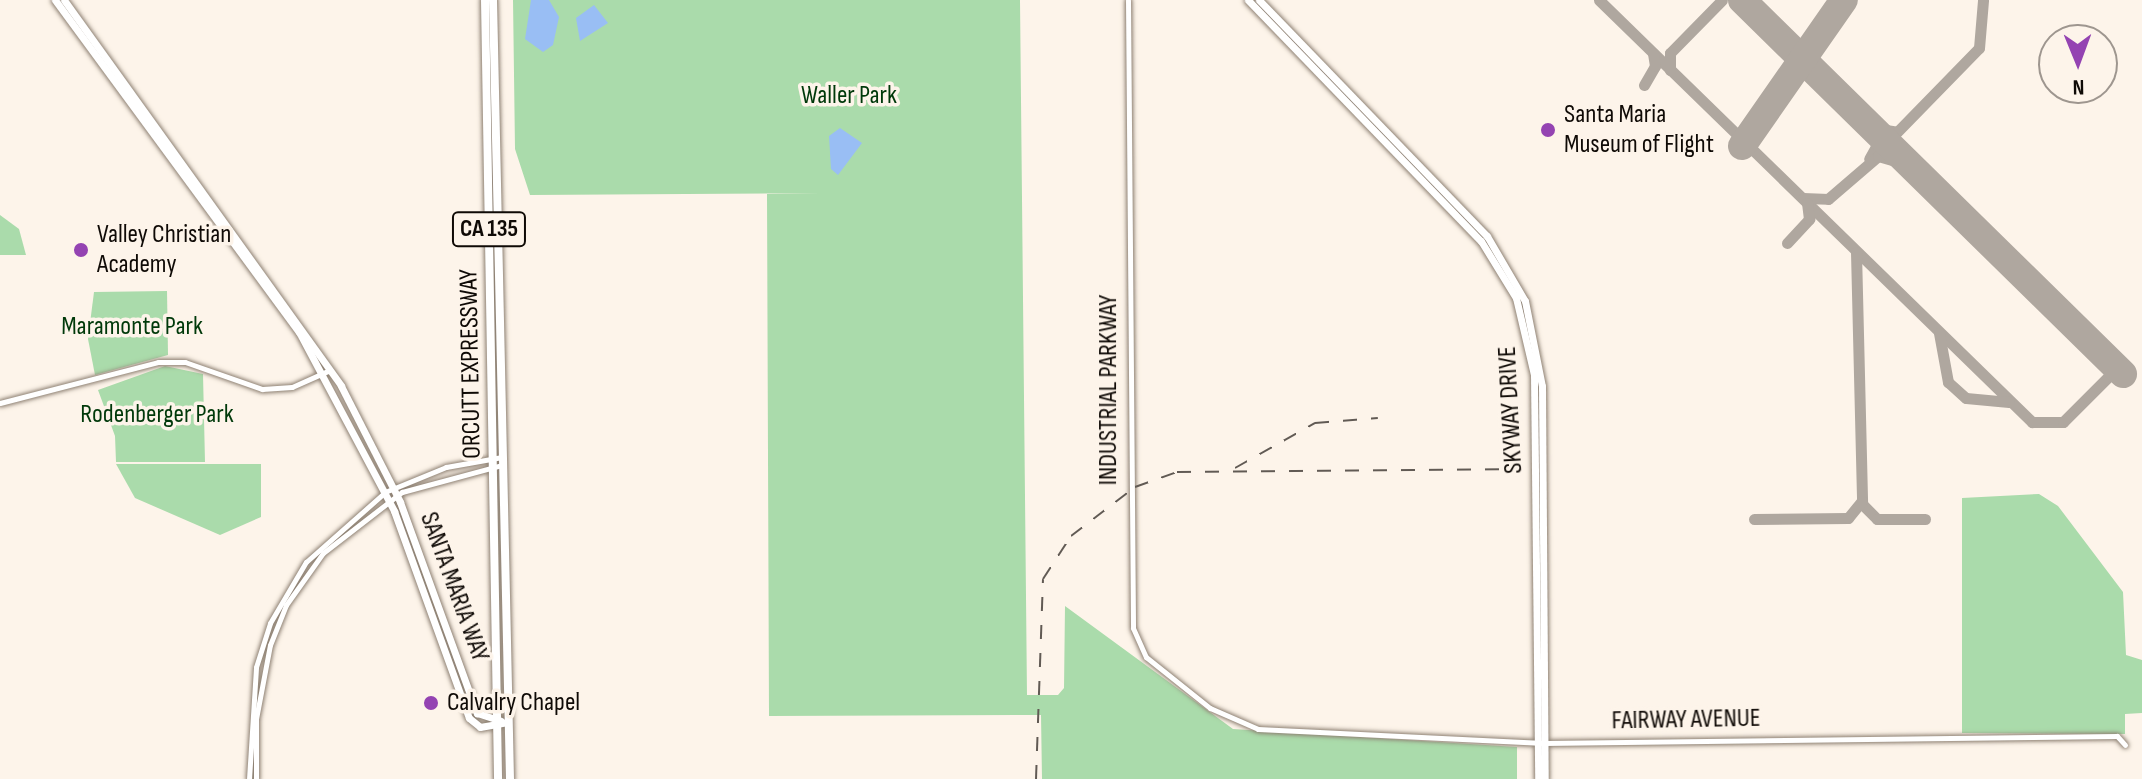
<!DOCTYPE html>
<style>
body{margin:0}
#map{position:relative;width:2142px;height:779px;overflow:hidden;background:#fdf4ea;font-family:"Sofia Sans Condensed",sans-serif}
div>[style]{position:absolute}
.green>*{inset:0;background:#aadbab}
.water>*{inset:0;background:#99bef4}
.taxiway>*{height:11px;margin:-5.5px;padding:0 5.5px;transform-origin:5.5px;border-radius:5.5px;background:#afa79f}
.runway>*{height:28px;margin:-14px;padding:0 14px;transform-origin:14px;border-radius:14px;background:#afa79f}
.roads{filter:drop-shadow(0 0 2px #8e8173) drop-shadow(0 0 2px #8e8173)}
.minor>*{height:5px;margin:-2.5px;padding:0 2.5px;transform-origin:2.5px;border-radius:2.5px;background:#fff}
.major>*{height:7px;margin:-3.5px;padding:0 3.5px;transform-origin:3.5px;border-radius:3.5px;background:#fff}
.highway>*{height:8px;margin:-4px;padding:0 4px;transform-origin:4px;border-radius:4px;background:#fff}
.rail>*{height:2px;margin-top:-1px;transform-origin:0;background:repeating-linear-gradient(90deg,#615a54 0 14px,transparent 0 28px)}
.dots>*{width:22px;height:22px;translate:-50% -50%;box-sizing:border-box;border:4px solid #fdf4ea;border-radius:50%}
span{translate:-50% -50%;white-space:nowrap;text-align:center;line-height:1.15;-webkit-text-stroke:7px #fdf4ea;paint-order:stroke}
.shield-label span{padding:2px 6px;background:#fdf4ea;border:2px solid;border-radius:6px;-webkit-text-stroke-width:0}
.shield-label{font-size:24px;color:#0f0a06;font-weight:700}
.park-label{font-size:26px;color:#00390a}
.poi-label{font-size:26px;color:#0f0a06}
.left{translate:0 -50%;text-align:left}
.street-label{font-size:26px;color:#0f0a06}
.north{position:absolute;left:2038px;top:24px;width:80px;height:80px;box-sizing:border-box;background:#fdf4ea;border:2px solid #9e968f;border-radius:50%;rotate:179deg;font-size:22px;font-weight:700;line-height:32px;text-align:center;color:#0f0a06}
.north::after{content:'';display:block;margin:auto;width:28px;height:36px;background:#9443b2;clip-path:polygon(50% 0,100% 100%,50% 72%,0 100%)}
</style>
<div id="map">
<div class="green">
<div style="clip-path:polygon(513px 0,1020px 0,1027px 695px,1058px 695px,1064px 688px,1065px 606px,1233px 729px,1517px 747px,1517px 779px,1042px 779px,1041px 715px,769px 716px,767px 194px,821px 193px,530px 195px,515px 149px)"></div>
<div style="clip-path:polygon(0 215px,19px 229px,26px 255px,0 255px)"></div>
<div style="clip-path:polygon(167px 291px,168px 355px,95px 375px,88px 339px,94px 292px)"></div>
<div style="clip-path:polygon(165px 366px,203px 374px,205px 462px,116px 462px,115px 436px,98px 390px)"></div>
<div style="clip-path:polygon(116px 464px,261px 464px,261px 517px,220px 535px,135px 498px)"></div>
<div style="clip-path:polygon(2039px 494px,2058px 506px,2123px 592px,2126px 655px,2142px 660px,2142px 713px,2125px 714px,2125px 734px,1962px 733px,1962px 498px)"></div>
</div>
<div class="water">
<div style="clip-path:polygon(531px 0,549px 0,559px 17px,553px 45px,543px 52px,525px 39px)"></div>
<div style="clip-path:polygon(594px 5px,608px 23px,580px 41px,576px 18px)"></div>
<div style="clip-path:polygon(840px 128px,862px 143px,838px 175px,831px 169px,829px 136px)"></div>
</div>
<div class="taxiway">
<div style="left:1599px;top:0;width:605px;rotate:44.26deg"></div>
<div style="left:2032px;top:422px;width:31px"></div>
<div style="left:2063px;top:422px;width:76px;rotate:-45deg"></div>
<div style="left:1834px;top:13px;width:14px;rotate:-65deg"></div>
<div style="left:1670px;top:70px;width:17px;rotate:-90deg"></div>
<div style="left:1670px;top:53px;width:74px;rotate:-45.5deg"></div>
<div style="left:1644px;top:85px;width:22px;rotate:-60deg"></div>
<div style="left:1655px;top:66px;width:13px;rotate:-99deg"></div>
<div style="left:1866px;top:121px;width:25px;rotate:61deg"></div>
<div style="left:1878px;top:143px;width:18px;rotate:119deg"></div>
<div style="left:1873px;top:128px;width:24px;rotate:9deg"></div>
<div style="left:1897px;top:132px;width:117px;rotate:-45.7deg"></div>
<div style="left:1979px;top:48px;width:48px;rotate:-85.2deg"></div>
<div style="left:1803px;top:198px;width:25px;rotate:2deg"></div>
<div style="left:1828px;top:199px;width:66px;rotate:-40.7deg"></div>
<div style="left:1878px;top:156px;width:33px;rotate:16deg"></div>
<div style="left:1787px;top:243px;width:33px;rotate:-47deg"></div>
<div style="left:1809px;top:219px;width:16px;rotate:-97deg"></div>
<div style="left:1856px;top:252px;width:252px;rotate:88.6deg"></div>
<div style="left:1862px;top:504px;width:21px;rotate:45deg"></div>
<div style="left:1877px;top:519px;width:48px"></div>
<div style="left:1939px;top:333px;width:50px;rotate:79.6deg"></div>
<div style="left:1948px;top:382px;width:24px;rotate:42deg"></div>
<div style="left:1966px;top:398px;width:43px;rotate:5.3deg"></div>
<div style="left:1754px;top:519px;width:94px;rotate:-0.6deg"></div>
<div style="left:1848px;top:518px;width:22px;rotate:-51deg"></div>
</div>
<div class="runway">
<div style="left:1742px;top:0;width:534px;rotate:44.47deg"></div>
<div style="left:1742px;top:146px;width:178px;rotate:-55.1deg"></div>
</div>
<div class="roads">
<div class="minor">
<div style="left:1128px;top:0;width:628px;rotate:89.54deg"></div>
<div style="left:1133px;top:628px;width:32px;rotate:66deg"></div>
<div style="left:1146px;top:657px;width:82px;rotate:38.6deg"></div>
<div style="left:1210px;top:708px;width:52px;rotate:23.6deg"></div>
<div style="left:1258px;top:729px;width:286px;rotate:2.8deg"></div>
<div style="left:1544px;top:743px;width:573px;rotate:-0.7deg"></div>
<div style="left:2117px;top:736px;width:12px;rotate:48deg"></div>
<div style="left:0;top:403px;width:163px;rotate:-14.5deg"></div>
<div style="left:158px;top:362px;width:27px"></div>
<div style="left:185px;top:362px;width:82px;rotate:19.3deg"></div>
<div style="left:262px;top:389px;width:30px;rotate:-4deg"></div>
<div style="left:292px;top:387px;width:42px;rotate:-24.1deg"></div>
<div style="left:249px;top:779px;width:112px;rotate:-86.4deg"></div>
<div style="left:256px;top:667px;width:46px;rotate:-72.3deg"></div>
<div style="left:270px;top:623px;width:71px;rotate:-59.5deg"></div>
<div style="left:306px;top:562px;width:106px;rotate:-41.5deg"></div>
<div style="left:385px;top:492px;width:66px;rotate:-22.3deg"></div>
<div style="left:446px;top:467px;width:57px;rotate:-10.1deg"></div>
<div style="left:256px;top:779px;width:60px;rotate:-90deg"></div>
<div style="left:256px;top:719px;width:75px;rotate:-79.3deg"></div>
<div style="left:270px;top:645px;width:43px;rotate:-68.2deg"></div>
<div style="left:286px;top:605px;width:64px;rotate:-54.6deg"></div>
<div style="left:323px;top:553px;width:100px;rotate:-37.7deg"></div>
<div style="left:402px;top:492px;width:104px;rotate:-15.1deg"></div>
</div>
<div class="major">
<div style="left:55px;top:0;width:412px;rotate:53.7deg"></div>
<div style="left:299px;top:332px;width:203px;rotate:62deg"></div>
<div style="left:394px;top:511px;width:220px;rotate:70.1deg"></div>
<div style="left:469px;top:718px;width:14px;rotate:39deg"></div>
<div style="left:480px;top:727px;width:28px;rotate:-10deg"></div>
<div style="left:64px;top:0;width:475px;rotate:54.3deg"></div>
<div style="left:341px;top:386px;width:130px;rotate:63deg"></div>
<div style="left:400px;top:502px;width:225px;rotate:70deg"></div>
<div style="left:477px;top:713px;width:25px;rotate:18deg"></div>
<div style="left:1248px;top:0;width:335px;rotate:46deg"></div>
<div style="left:1481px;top:241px;width:67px;rotate:58.4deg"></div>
<div style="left:1516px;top:298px;width:79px;rotate:76.8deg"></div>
<div style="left:1534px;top:375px;width:404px;rotate:89.4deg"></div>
<div style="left:1259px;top:0;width:328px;rotate:46deg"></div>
<div style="left:1487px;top:236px;width:75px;rotate:59.7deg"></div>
<div style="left:1525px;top:301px;width:87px;rotate:78.7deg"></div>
<div style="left:1542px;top:386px;width:393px;rotate:89.6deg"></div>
</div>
<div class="highway">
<div style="left:485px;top:0;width:779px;rotate:89.04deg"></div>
<div style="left:493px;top:0;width:779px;rotate:88.75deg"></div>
</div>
</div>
<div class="rail">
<div style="left:1235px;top:468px;width:92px;rotate:-29.4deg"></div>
<div style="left:1315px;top:423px;width:63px;rotate:-4.5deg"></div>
<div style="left:1036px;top:779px;width:200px;rotate:-88deg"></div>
<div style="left:1043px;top:579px;width:51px;rotate:-56.9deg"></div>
<div style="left:1071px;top:536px;width:81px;rotate:-37.4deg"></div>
<div style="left:1135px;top:487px;width:45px;rotate:-19.7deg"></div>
<div style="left:1177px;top:472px;width:324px;rotate:-0.5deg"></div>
</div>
<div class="dots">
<div style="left:1548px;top:130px;background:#9443b2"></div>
<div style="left:81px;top:250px;background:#9443b2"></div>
<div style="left:431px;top:703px;background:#9443b2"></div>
</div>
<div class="shield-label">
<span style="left:489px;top:229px">CA 135</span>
</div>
<div class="park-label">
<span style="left:849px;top:96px">Waller Park</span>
<span style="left:132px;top:327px">Maramonte Park</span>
<span style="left:157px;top:415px">Rodenberger Park</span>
</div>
<div class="poi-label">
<span class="left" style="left:1564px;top:130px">Santa Maria<br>Museum of Flight</span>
<span class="left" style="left:97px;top:250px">Valley Christian<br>Academy</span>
<span class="left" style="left:447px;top:703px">Calvalry Chapel</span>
</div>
<div class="street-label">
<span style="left:471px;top:364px;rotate:-91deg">ORCUTT EXPRESSWAY</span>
<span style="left:1109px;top:390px;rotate:-90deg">INDUSTRIAL PARKWAY</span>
<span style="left:1511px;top:410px;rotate:-93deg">SKYWAY DRIVE</span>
<span style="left:454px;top:587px;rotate:70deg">SANTA MARIA WAY</span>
<span style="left:1686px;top:720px;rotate:-1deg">FAIRWAY AVENUE</span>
</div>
<div class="north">N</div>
</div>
